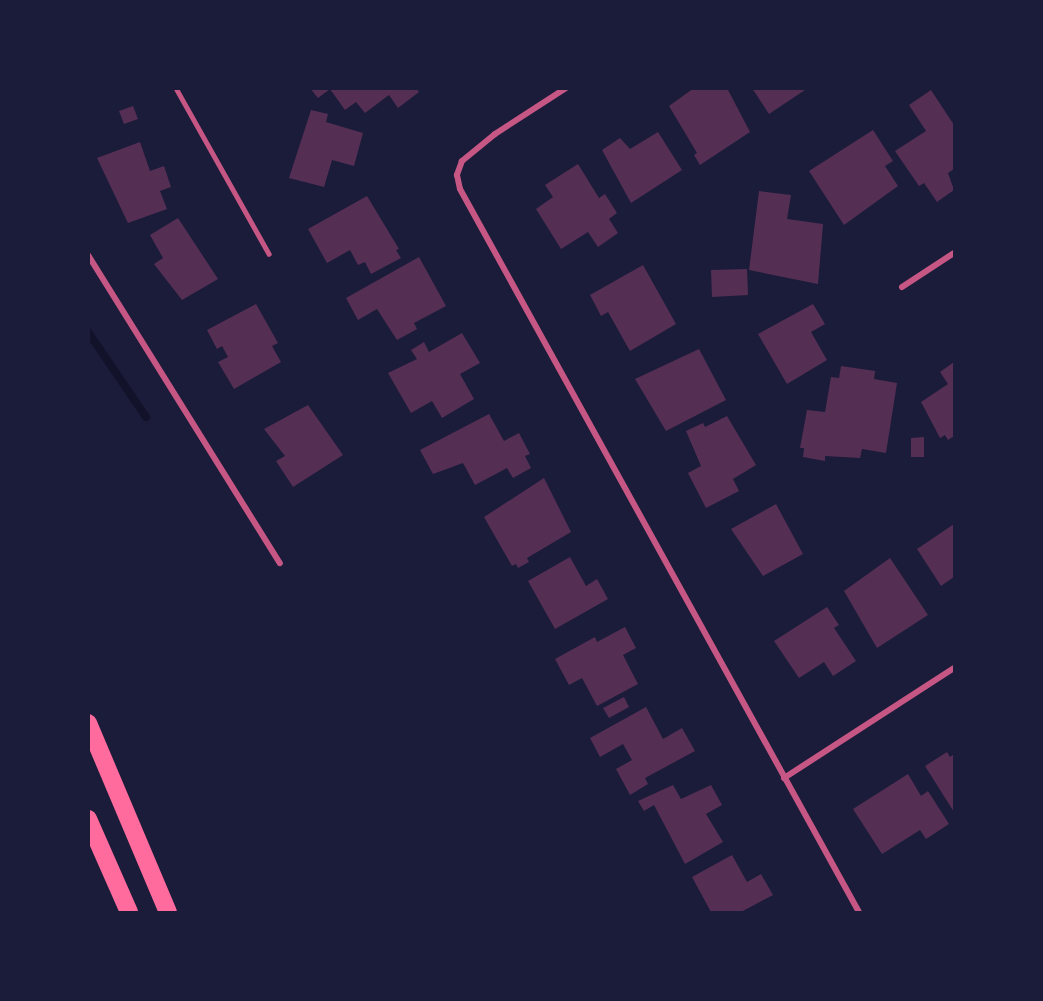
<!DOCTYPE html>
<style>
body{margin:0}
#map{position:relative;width:1043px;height:1001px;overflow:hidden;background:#1b1b3a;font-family:"DM Sans",sans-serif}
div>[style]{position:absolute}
.stream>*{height:8px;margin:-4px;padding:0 4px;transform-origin:4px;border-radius:4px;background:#12122b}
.building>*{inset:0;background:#542f53}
.service>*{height:4.5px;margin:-2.25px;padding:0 2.25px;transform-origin:2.25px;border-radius:2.25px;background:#c65784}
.minor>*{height:6px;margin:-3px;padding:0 3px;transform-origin:3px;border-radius:3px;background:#c65784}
.motorway>*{height:18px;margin:-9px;padding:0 9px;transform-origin:9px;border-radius:9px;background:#ff6b9d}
span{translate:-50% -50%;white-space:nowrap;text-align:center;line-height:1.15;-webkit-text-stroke:6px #1b1b3a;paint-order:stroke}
.frame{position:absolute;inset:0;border:90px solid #1b1b3a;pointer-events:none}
</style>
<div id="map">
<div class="stream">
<div style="left:88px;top:332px;width:103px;rotate:55.7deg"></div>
</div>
<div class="building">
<div style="clip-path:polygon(310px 88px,416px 88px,419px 92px,398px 108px,389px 95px,365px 113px,356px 102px,345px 110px,330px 89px,318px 98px)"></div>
<div style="clip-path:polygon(694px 88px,727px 88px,750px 132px,700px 165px,694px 155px,697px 153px,669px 106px)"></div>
<div style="clip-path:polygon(752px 88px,808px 88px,769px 114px)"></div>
<div style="clip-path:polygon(931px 90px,954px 125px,954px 169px,948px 173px,954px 190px,937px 202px,924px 183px,919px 186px,895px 151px,926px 131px,909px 105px)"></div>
<div style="clip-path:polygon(133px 106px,138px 119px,124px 124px,119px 111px)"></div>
<div style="clip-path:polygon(311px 110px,328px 114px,326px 122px,363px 133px,354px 166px,332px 160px,324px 187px,289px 178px)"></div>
<div style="clip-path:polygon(873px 130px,893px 161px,885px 166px,898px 186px,844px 225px,809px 171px)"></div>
<div style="clip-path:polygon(658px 132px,682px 170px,631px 203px,602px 150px,620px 138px,630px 149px)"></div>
<div style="clip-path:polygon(140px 142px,150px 171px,164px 166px,171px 187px,160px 191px,167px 209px,128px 223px,97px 158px)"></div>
<div style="clip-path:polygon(578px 164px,599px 198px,605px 194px,617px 213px,609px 219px,618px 233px,598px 247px,588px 232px,561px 249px,536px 209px,553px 197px,545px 185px)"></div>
<div style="clip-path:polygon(759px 191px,791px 195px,787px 219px,823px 224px,818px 284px,749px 270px)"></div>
<div style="clip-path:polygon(367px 196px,399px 249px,396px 250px,401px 258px,371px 274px,365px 262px,358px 265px,350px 250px,327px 263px,308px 229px)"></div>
<div style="clip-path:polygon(178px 218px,218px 279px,182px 300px,154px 264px,163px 258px,150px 235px)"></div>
<div style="clip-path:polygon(419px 257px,446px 306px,414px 323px,417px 329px,397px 340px,377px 309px,358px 320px,346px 298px)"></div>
<div style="clip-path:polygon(643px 265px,676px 324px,630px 351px,608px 312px,601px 316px,590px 295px)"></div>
<div style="clip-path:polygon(747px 269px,748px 295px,712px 297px,711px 270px)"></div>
<div style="clip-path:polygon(256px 304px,278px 343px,272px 346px,281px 362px,234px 389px,218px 362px,228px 357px,222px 346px,217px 349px,207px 330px)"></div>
<div style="clip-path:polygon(813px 304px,825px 324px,811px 332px,827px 360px,787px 384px,758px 334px)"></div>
<div style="clip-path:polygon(462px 333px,480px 363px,460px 374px,474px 399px,442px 418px,432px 401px,411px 413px,388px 373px,417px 359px,411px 350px,424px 342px,429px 352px)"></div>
<div style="clip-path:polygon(699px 349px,726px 400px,666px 431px,635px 379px)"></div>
<div style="clip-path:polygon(954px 362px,954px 436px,948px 440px,945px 435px,940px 438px,921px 402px,948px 384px,940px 372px)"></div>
<div style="clip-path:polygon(841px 366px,875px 371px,874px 379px,897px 383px,886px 453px,862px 449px,860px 458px,825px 456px,825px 461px,803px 457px,804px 448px,800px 448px,807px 410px,825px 412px,831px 377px,839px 378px)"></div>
<div style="clip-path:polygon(308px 405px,343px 455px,293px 487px,276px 461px,285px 456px,264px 429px)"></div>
<div style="clip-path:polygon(489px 414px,504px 441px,519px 433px,530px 454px,525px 456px,531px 468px,513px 478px,507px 468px,475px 485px,463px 463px,433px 474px,420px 450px)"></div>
<div style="clip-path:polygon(727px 416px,756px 465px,733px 479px,739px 491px,706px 508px,688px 473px,701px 466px,686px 431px,703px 423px,705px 427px)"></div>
<div style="clip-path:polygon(924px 437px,924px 457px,911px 457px,911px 438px)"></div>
<div style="clip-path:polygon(544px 478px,571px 532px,527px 558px,529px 562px,518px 568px,516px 564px,512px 566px,484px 517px)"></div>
<div style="clip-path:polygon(776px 504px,803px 554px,763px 576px,731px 529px)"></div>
<div style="clip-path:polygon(954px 524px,954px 577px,941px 586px,917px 549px)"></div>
<div style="clip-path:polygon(570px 557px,586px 586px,597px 579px,608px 599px,555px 629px,528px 581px)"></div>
<div style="clip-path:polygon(890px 558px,928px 615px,877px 648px,844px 591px)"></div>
<div style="clip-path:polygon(827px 607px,839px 625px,834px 628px,856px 661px,833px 676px,824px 662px,799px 678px,774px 641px)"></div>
<div style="clip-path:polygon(625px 627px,636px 648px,623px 655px,638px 684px,597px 706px,582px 678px,569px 685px,555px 659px,595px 637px,597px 642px)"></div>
<div style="clip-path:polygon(624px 697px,629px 707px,609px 718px,603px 708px)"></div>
<div style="clip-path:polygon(646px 707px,663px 739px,682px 728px,695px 751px,645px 778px,648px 784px,630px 795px,616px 769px,632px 760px,623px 744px,600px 757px,590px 738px)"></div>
<div style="clip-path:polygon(947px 752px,950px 757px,954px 754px,954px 812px,925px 766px)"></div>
<div style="clip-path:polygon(908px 774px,921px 796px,928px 791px,949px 824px,926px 839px,920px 830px,882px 854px,853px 809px)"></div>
<div style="clip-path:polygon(673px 785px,681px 799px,711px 785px,722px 805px,706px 814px,723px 842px,685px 864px,654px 805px,644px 811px,638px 801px)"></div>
<div style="clip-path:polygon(732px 855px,747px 882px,761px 874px,773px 895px,741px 912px,711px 912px,692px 877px)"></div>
</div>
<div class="service">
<div style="left:176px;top:88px;width:190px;rotate:60.7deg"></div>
</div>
<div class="minor">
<div style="left:566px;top:88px;width:85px;rotate:147.1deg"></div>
<div style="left:495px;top:134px;width:43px;rotate:140.7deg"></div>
<div style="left:462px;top:161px;width:15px;rotate:110deg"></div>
<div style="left:457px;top:175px;width:14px;rotate:78deg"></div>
<div style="left:460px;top:189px;width:826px;rotate:61.11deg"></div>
<div style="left:88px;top:255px;width:363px;rotate:58.1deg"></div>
<div style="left:902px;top:287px;width:62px;rotate:-33.2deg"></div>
<div style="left:784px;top:778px;width:202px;rotate:-32.9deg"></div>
</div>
<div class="motorway">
<div style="left:88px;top:723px;width:205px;rotate:67.1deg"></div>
<div style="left:88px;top:819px;width:102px;rotate:66.2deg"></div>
</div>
<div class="frame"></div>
</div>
